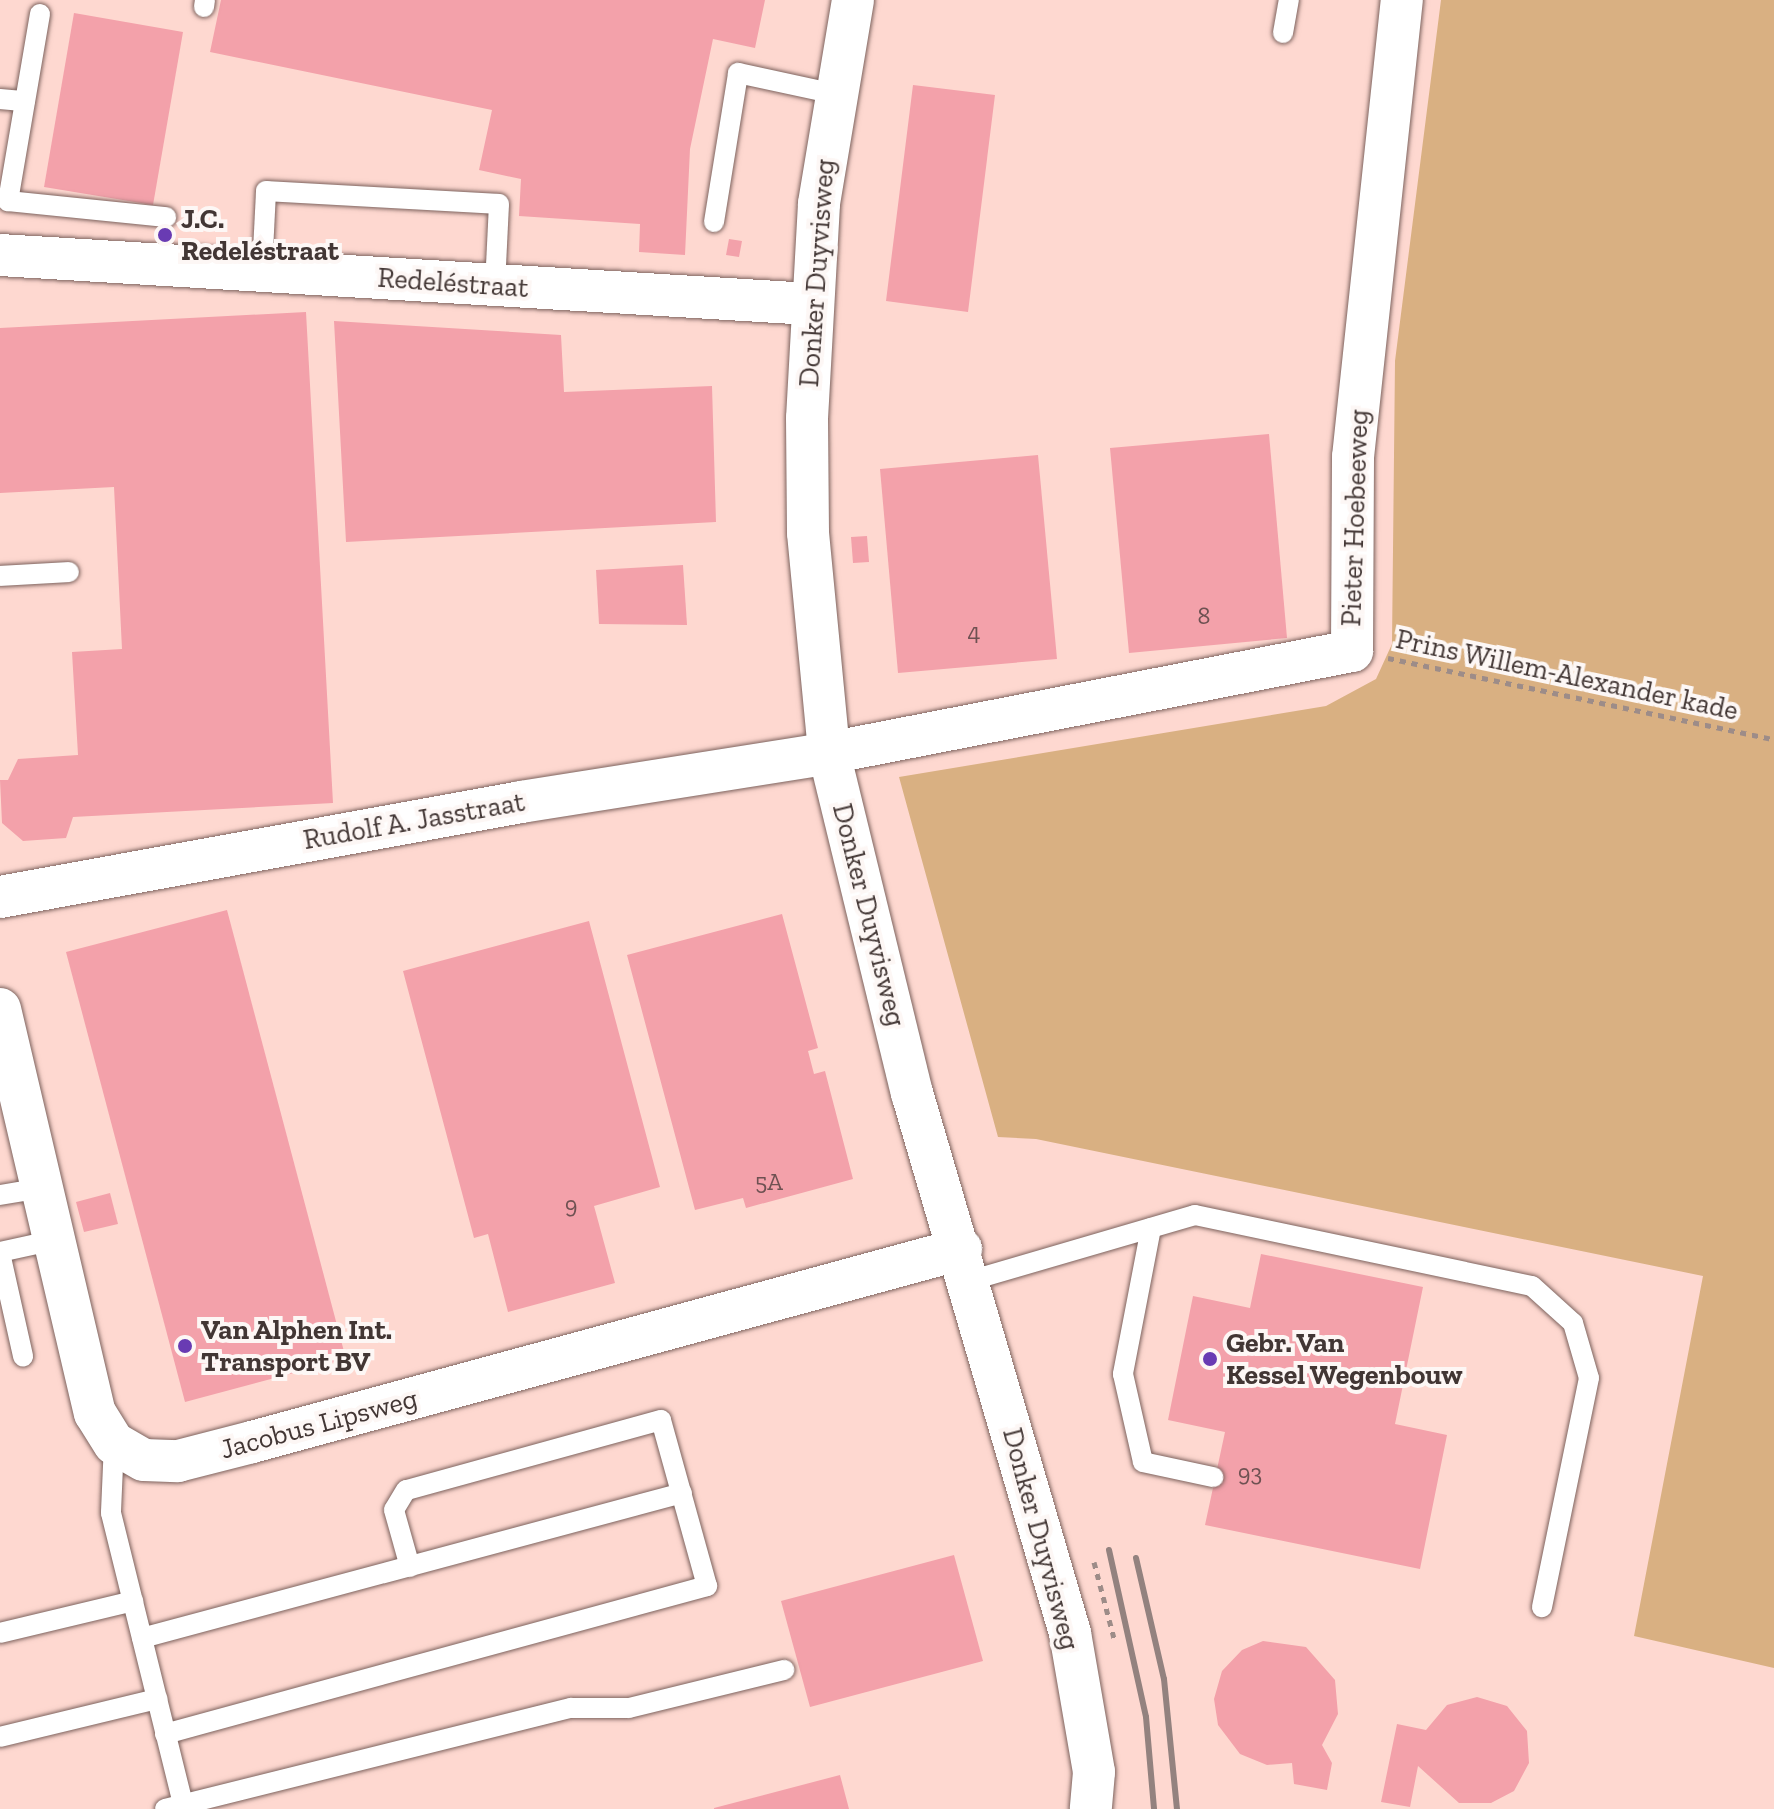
<!DOCTYPE html>
<meta charset="utf-8">
<style>
body{margin:0}
#map{position:relative;width:1774px;height:1809px;overflow:hidden;background:#fde5e0;font-family:"Zilla Slab",serif}
div>[style]{position:absolute}
.built>*{inset:0;background:#fed8d0}
.green>*{inset:0;background:#d9b082}
.building>*{inset:0;background:#f3a1aa}
.path>*{height:5px;margin-top:-2.5px;transform-origin:0;background:repeating-linear-gradient(90deg,#9d8c88 0 6px,transparent 0 12px)}
.roads{filter:drop-shadow(0 0 2px #7d635e) drop-shadow(0 0 2px #7d635e)}
.service>*{height:20px;margin:-10px;padding:0 10px;transform-origin:10px;border-radius:10px;background:#fff}
.minor>*{height:42px;margin:-21px;padding:0 21px;transform-origin:21px;border-radius:21px;background:#fff}
.rail>*{height:6px;margin:-3px;padding:0 3px;transform-origin:3px;border-radius:3px;background:#93827f}
.dots>*{width:22px;height:22px;translate:-50% -50%;box-sizing:border-box;border:4px solid #fdf7f5;border-radius:50%}
span{translate:-50% -50%;white-space:nowrap;text-align:center;line-height:1.15;-webkit-text-stroke:8px #fdf7f5;paint-order:stroke}
.number-label{font-size:24px;color:#6e5152}
.number-label span{-webkit-text-stroke-width:0}
.poi-label{font-size:28px;color:#423634;font-weight:700}
.left{translate:0 -50%;text-align:left}
.street-label{font-size:28px;color:#423634}
</style>
<div id="map">
<div class="built">
<div style="clip-path:polygon(0 0,1774px 0,1774px 1809px,0 1809px)"></div>
</div>
<div class="green">
<div style="clip-path:polygon(1441px 0,1774px 0,1774px 1668px,1634px 1636px,1703px 1276px,1036px 1139px,998px 1137px,899px 777px,1326px 706px,1376px 679px,1392px 644px,1395px 361px)"></div>
</div>
<div class="building">
<div style="clip-path:polygon(221px 0,765px 0,755px 48px,713px 39px,690px 149px,685px 255px,639px 252px,640px 224px,519px 216px,521px 179px,479px 170px,492px 110px,210px 52px)"></div>
<div style="clip-path:polygon(74px 13px,183px 32px,153px 205px,44px 187px)"></div>
<div style="clip-path:polygon(913px 85px,995px 95px,968px 312px,886px 301px)"></div>
<div style="clip-path:polygon(729px 239px,742px 241px,739px 257px,726px 255px)"></div>
<div style="clip-path:polygon(306px 312px,333px 803px,73px 817px,66px 838px,23px 841px,2px 823px,0 780px,8px 780px,18px 759px,78px 755px,72px 652px,122px 649px,114px 487px,0 493px,0 328px)"></div>
<div style="clip-path:polygon(334px 321px,561px 335px,564px 392px,712px 386px,716px 522px,346px 542px)"></div>
<div style="clip-path:polygon(1269px 434px,1287px 638px,1129px 653px,1110px 448px)"></div>
<div style="clip-path:polygon(1038px 455px,1057px 659px,898px 673px,880px 469px)"></div>
<div style="clip-path:polygon(867px 536px,869px 562px,853px 563px,851px 537px)"></div>
<div style="clip-path:polygon(683px 565px,687px 625px,599px 624px,596px 570px)"></div>
<div style="clip-path:polygon(227px 910px,346px 1359px,185px 1402px,66px 952px)"></div>
<div style="clip-path:polygon(782px 914px,818px 1048px,808px 1051px,814px 1074px,825px 1071px,853px 1179px,746px 1208px,743px 1198px,695px 1210px,627px 955px)"></div>
<div style="clip-path:polygon(589px 921px,660px 1187px,594px 1206px,615px 1283px,508px 1312px,488px 1234px,474px 1238px,403px 971px)"></div>
<div style="clip-path:polygon(110px 1193px,118px 1224px,84px 1232px,76px 1202px)"></div>
<div style="clip-path:polygon(1261px 1254px,1423px 1287px,1395px 1424px,1447px 1435px,1420px 1569px,1205px 1525px,1225px 1432px,1168px 1420px,1193px 1296px,1250px 1308px)"></div>
<div style="clip-path:polygon(954px 1555px,983px 1661px,810px 1707px,781px 1601px)"></div>
<div style="clip-path:polygon(1263px 1641px,1306px 1647px,1335px 1680px,1338px 1714px,1322px 1745px,1332px 1763px,1327px 1790px,1294px 1784px,1292px 1763px,1267px 1765px,1240px 1754px,1218px 1725px,1214px 1699px,1222px 1671px,1242px 1650px)"></div>
<div style="clip-path:polygon(1477px 1697px,1507px 1706px,1527px 1731px,1529px 1763px,1514px 1791px,1491px 1803px,1459px 1803px,1418px 1766px,1410px 1807px,1381px 1802px,1397px 1724px,1426px 1730px,1447px 1705px)"></div>
<div style="clip-path:polygon(840px 1775px,849px 1809px,714px 1809px,714px 1808px)"></div>
</div>
<div class="path">
<div style="left:1388px;top:658px;width:394px;rotate:11.9deg"></div>
<div style="left:1094px;top:1562px;width:79px;rotate:75.3deg"></div>
</div>
<div class="roads">
<div class="service">
<div style="left:204px;top:7px;width:7px;rotate:-82deg"></div>
<div style="left:40px;top:14px;width:190px;rotate:99.7deg"></div>
<div style="left:8px;top:201px;width:159px;rotate:5.8deg"></div>
<div style="left:1283px;top:33px;width:34px;rotate:-80deg"></div>
<div style="left:0;top:99px;width:25px;rotate:5deg"></div>
<div style="left:714px;top:222px;width:151px;rotate:-80.8deg"></div>
<div style="left:738px;top:73px;width:99px;rotate:12.2deg"></div>
<div style="left:262px;top:271px;width:80px;rotate:-87.1deg"></div>
<div style="left:266px;top:191px;width:233px;rotate:3.2deg"></div>
<div style="left:499px;top:204px;width:81px;rotate:92.8deg"></div>
<div style="left:0;top:576px;width:69px;rotate:-3.3deg"></div>
<div style="left:0;top:1195px;width:43px;rotate:-9.5deg"></div>
<div style="left:1151px;top:1228px;width:149px;rotate:100.9deg"></div>
<div style="left:1123px;top:1374px;width:90px;rotate:77.2deg"></div>
<div style="left:1143px;top:1462px;width:72px;rotate:12.1deg"></div>
<div style="left:0;top:1252px;width:56px;rotate:-12.3deg"></div>
<div style="left:0;top:1253px;width:106px;rotate:77.4deg"></div>
<div style="left:969px;top:1281px;width:235px;rotate:-16.3deg"></div>
<div style="left:1195px;top:1215px;width:344px;rotate:11.9deg"></div>
<div style="left:1532px;top:1286px;width:55px;rotate:42.1deg"></div>
<div style="left:1573px;top:1323px;width:57px;rotate:73.8deg"></div>
<div style="left:1589px;top:1378px;width:234px;rotate:101.6deg"></div>
<div style="left:114px;top:1443px;width:70px;rotate:92.5deg"></div>
<div style="left:111px;top:1513px;width:301px;rotate:76.1deg"></div>
<div style="left:0;top:1633px;width:137px;rotate:-13.5deg"></div>
<div style="left:142px;top:1638px;width:559px;rotate:-15.03deg"></div>
<div style="left:165px;top:1734px;width:562px;rotate:-15.27deg"></div>
<div style="left:707px;top:1586px;width:172px;rotate:-105.5deg"></div>
<div style="left:661px;top:1420px;width:264px;rotate:164.6deg"></div>
<div style="left:406px;top:1490px;width:23px;rotate:121deg"></div>
<div style="left:394px;top:1510px;width:59px;rotate:74.3deg"></div>
<div style="left:0;top:1737px;width:162px;rotate:-13.6deg"></div>
<div style="left:165px;top:1809px;width:418px;rotate:-14deg"></div>
<div style="left:571px;top:1708px;width:58px"></div>
<div style="left:629px;top:1708px;width:160px;rotate:-13.8deg"></div>
</div>
<div class="minor">
<div style="left:853px;top:0;width:207px;rotate:99.5deg"></div>
<div style="left:819px;top:204px;width:214px;rotate:93.2deg"></div>
<div style="left:807px;top:418px;width:115px;rotate:89.5deg"></div>
<div style="left:808px;top:533px;width:221px;rotate:84.5deg"></div>
<div style="left:829px;top:753px;width:350px;rotate:76.3deg"></div>
<div style="left:912px;top:1093px;width:563px;rotate:73.69deg"></div>
<div style="left:1070px;top:1633px;width:141px;rotate:80.2deg"></div>
<div style="left:1094px;top:1772px;width:37px;rotate:95deg"></div>
<div style="left:0;top:255px;width:811px;rotate:3.46deg"></div>
<div style="left:0;top:897px;width:530px;rotate:-10.33deg"></div>
<div style="left:521px;top:802px;width:312px;rotate:-9deg"></div>
<div style="left:829px;top:753px;width:533px;rotate:-11.04deg"></div>
<div style="left:1352px;top:651px;width:194px;rotate:-89.7deg"></div>
<div style="left:1353px;top:457px;width:460px;rotate:-83.9deg"></div>
<div style="left:0;top:1009px;width:415px;rotate:76.8deg"></div>
<div style="left:95px;top:1413px;width:36px;rotate:58deg"></div>
<div style="left:114px;top:1443px;width:34px;rotate:30deg"></div>
<div style="left:144px;top:1460px;width:34px;rotate:2deg"></div>
<div style="left:178px;top:1461px;width:76px;rotate:-14.4deg"></div>
<div style="left:252px;top:1442px;width:735px;rotate:-15.23deg"></div>
</div>
</div>
<div class="rail">
<div style="left:1109px;top:1550px;width:171px;rotate:77.5deg"></div>
<div style="left:1146px;top:1717px;width:92px;rotate:85deg"></div>
<div style="left:1136px;top:1558px;width:124px;rotate:77deg"></div>
<div style="left:1164px;top:1679px;width:131px;rotate:84.3deg"></div>
</div>
<div class="dots">
<div style="left:165px;top:235px;background:#693bb3"></div>
<div style="left:185px;top:1346px;background:#693bb3"></div>
<div style="left:1210px;top:1359px;background:#693bb3"></div>
</div>
<div class="number-label">
<span style="left:1204px;top:616px">8</span>
<span style="left:974px;top:632px">4</span>
<span style="left:769px;top:1182px">5A</span>
<span style="left:571px;top:1205px">9</span>
<span style="left:1250px;top:1473px">93</span>
</div>
<div class="poi-label">
<span class="left" style="left:181px;top:235px">J.C.<br>Redeléstraat</span>
<span class="left" style="left:201px;top:1346px">Van Alphen Int.<br>Transport BV</span>
<span class="left" style="left:1226px;top:1359px">Gebr. Van<br>Kessel Wegenbouw</span>
</div>
<div class="street-label">
<span style="left:817px;top:273px;rotate:-86deg">Donker Duyvisweg</span>
<span style="left:453px;top:283px;rotate:4deg">Redeléstraat</span>
<span style="left:1355px;top:518px;rotate:-88deg">Pieter Hoebeeweg</span>
<span style="left:1567px;top:675px;rotate:12deg">Prins Willem-Alexander kade</span>
<span style="left:414px;top:821px;rotate:-10deg">Rudolf A. Jasstraat</span>
<span style="left:869px;top:915px;rotate:76deg">Donker Duyvisweg</span>
<span style="left:319px;top:1424px;rotate:-15deg">Jacobus Lipsweg</span>
<span style="left:1041px;top:1539px;rotate:75deg">Donker Duyvisweg</span>
</div>
</div>
